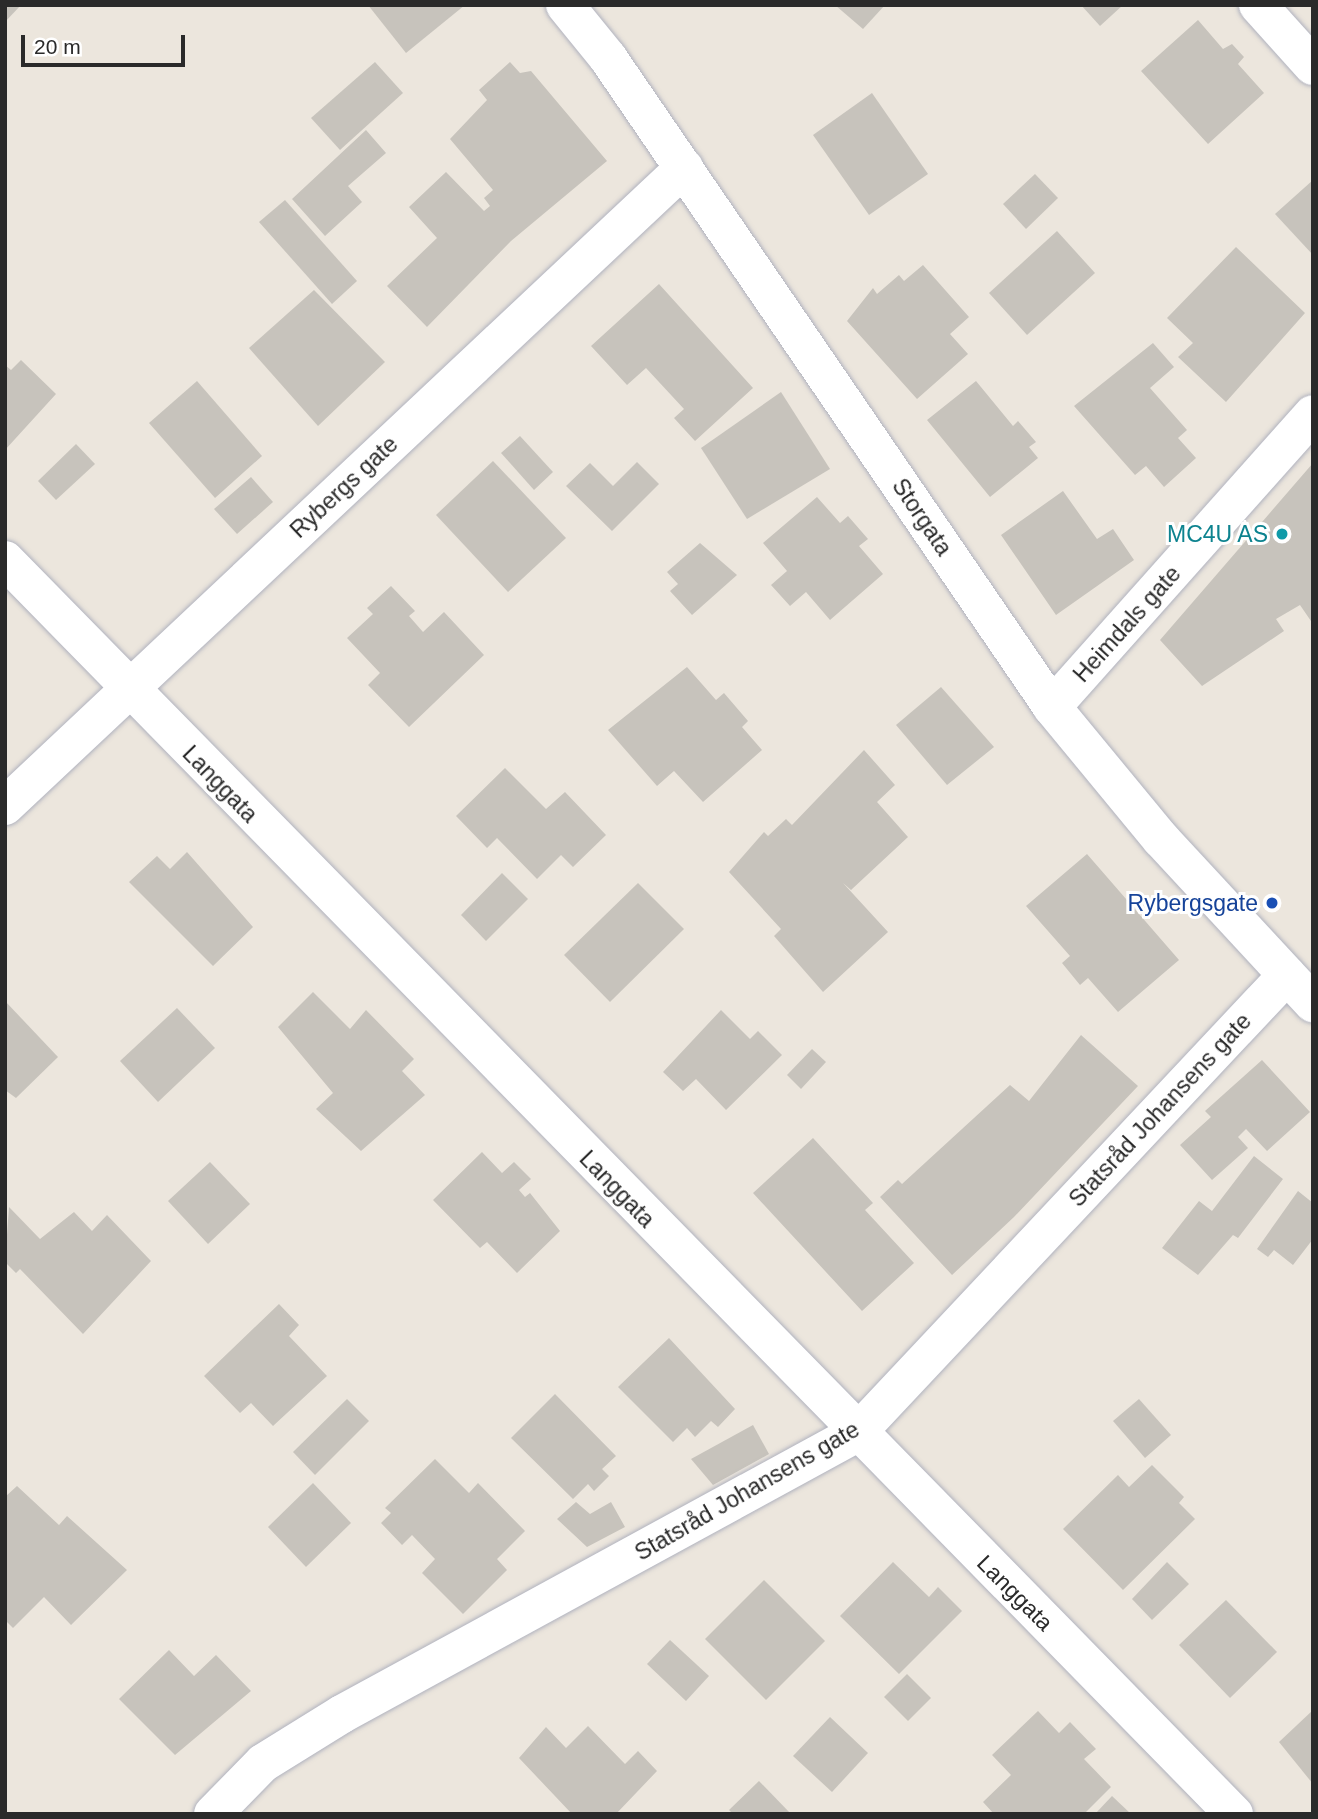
<!DOCTYPE html>
<meta charset="utf-8">
<style>
body{margin:0}
#map{position:relative;width:1318px;height:1819px;overflow:hidden;background:#ece6dd;font-family:Arial,sans-serif}
div>[style]{position:absolute}
.building>*{inset:0;background:#c7c3bc}
.roads{filter:drop-shadow(0 0 2px #b0b2be) drop-shadow(0 0 2px #b0b2be)}
.street>*{height:38px;margin:-19px;padding:0 19px;transform-origin:19px;border-radius:19px;background:#fff}
.secondary>*{height:38px;margin:-19px;padding:0 19px;transform-origin:19px;border-radius:19px;background:#fff}
.dots>*{width:19px;height:19px;translate:-50% -50%;box-sizing:border-box;border:4px solid #fff;border-radius:50%}
span{translate:-50% -50%;white-space:nowrap;text-align:center;line-height:1.15;-webkit-text-stroke:6px #fff;paint-order:stroke}
.street-label{font-size:23px;color:#2a2a2a}
.culture-label{font-size:23px;color:#0d838f}
.right{translate:-100% -50%;text-align:right}
.transit-label{font-size:23px;color:#164399}
.frame{position:absolute;inset:0;border:7px solid #2a2a2a;pointer-events:none}
.scale{position:absolute;left:21px;top:35px;width:164px;height:32px;box-sizing:border-box;border:4px solid #2a2a2a;border-top:0;padding-left:9px;font-size:21px;line-height:24px;white-space:nowrap;color:#2a2a2a;-webkit-text-stroke:5px #fff;paint-order:stroke}
</style>
<div id="map">
<div class="building">
<div style="clip-path:polygon(5px 5px,21px 5px,5px 22px)"></div>
<div style="clip-path:polygon(368px 5px,465px 5px,406px 53px)"></div>
<div style="clip-path:polygon(835px 5px,885px 5px,863px 29px)"></div>
<div style="clip-path:polygon(1081px 5px,1123px 5px,1100px 26px)"></div>
<div style="clip-path:polygon(1198px 20px,1223px 49px,1232px 44px,1244px 57px,1238px 64px,1264px 93px,1208px 144px,1141px 71px)"></div>
<div style="clip-path:polygon(375px 62px,403px 93px,340px 150px,311px 118px)"></div>
<div style="clip-path:polygon(510px 62px,520px 73px,531px 71px,607px 161px,511px 241px,427px 327px,387px 286px,437px 238px,409px 207px,446px 172px,484px 211px,490px 206px,484px 198px,493px 190px,450px 139px,487px 100px,479px 90px)"></div>
<div style="clip-path:polygon(872px 93px,928px 174px,869px 215px,813px 135px)"></div>
<div style="clip-path:polygon(366px 130px,386px 153px,348px 186px,362px 202px,325px 236px,292px 199px)"></div>
<div style="clip-path:polygon(1035px 174px,1058px 198px,1026px 229px,1003px 204px)"></div>
<div style="clip-path:polygon(1313px 180px,1313px 255px,1275px 214px)"></div>
<div style="clip-path:polygon(285px 200px,357px 281px,332px 304px,259px 222px)"></div>
<div style="clip-path:polygon(1057px 231px,1095px 273px,1027px 335px,989px 293px)"></div>
<div style="clip-path:polygon(1236px 247px,1305px 313px,1226px 402px,1178px 357px,1193px 343px,1167px 318px)"></div>
<div style="clip-path:polygon(923px 265px,969px 317px,950px 334px,968px 354px,917px 399px,847px 321px,873px 288px,877px 294px,899px 275px,904px 281px)"></div>
<div style="clip-path:polygon(659px 284px,753px 388px,695px 441px,674px 418px,684px 409px,646px 368px,627px 385px,591px 346px)"></div>
<div style="clip-path:polygon(314px 290px,385px 362px,318px 426px,249px 348px)"></div>
<div style="clip-path:polygon(1153px 343px,1174px 367px,1150px 388px,1187px 430px,1178px 438px,1196px 458px,1164px 487px,1146px 466px,1135px 475px,1074px 406px)"></div>
<div style="clip-path:polygon(21px 360px,56px 394px,5px 450px,5px 365px,11px 370px)"></div>
<div style="clip-path:polygon(197px 381px,262px 456px,215px 498px,149px 423px)"></div>
<div style="clip-path:polygon(976px 381px,1013px 426px,1018px 421px,1036px 442px,1029px 447px,1038px 458px,990px 497px,927px 420px)"></div>
<div style="clip-path:polygon(781px 392px,830px 469px,747px 519px,701px 448px)"></div>
<div style="clip-path:polygon(520px 436px,553px 472px,534px 490px,501px 453px)"></div>
<div style="clip-path:polygon(76px 444px,95px 464px,56px 500px,38px 481px)"></div>
<div style="clip-path:polygon(493px 461px,566px 538px,508px 592px,436px 515px)"></div>
<div style="clip-path:polygon(637px 462px,659px 484px,612px 531px,566px 486px,590px 463px,613px 486px)"></div>
<div style="clip-path:polygon(1313px 463px,1313px 624px,1300px 605px,1276px 619px,1284px 631px,1202px 686px,1160px 640px)"></div>
<div style="clip-path:polygon(251px 477px,273px 502px,237px 534px,214px 509px)"></div>
<div style="clip-path:polygon(1063px 491px,1097px 539px,1113px 529px,1134px 560px,1056px 615px,1001px 535px)"></div>
<div style="clip-path:polygon(817px 497px,840px 523px,848px 516px,868px 539px,859px 546px,883px 574px,830px 620px,806px 592px,790px 606px,771px 585px,787px 571px,763px 543px)"></div>
<div style="clip-path:polygon(700px 543px,737px 575px,692px 615px,670px 591px,678px 584px,667px 572px)"></div>
<div style="clip-path:polygon(391px 586px,415px 611px,409px 616px,423px 632px,444px 612px,484px 655px,409px 727px,368px 685px,380px 673px,347px 638px,373px 614px,367px 608px)"></div>
<div style="clip-path:polygon(687px 667px,716px 700px,724px 693px,748px 721px,742px 727px,762px 750px,703px 802px,674px 771px,657px 786px,608px 730px)"></div>
<div style="clip-path:polygon(941px 687px,994px 747px,947px 785px,896px 725px)"></div>
<div style="clip-path:polygon(864px 750px,895px 785px,877px 802px,908px 837px,851px 890px,843px 883px,888px 932px,823px 992px,774px 936px,781px 929px,729px 872px,764px 832px,768px 836px,786px 819px,792px 825px)"></div>
<div style="clip-path:polygon(505px 768px,546px 809px,565px 792px,606px 835px,573px 867px,561px 855px,537px 879px,497px 838px,487px 848px,456px 816px)"></div>
<div style="clip-path:polygon(187px 852px,253px 927px,213px 966px,129px 882px,157px 856px,170px 869px)"></div>
<div style="clip-path:polygon(1087px 854px,1179px 960px,1118px 1012px,1088px 978px,1080px 985px,1062px 963px,1070px 956px,1026px 906px)"></div>
<div style="clip-path:polygon(502px 873px,528px 899px,486px 941px,461px 915px)"></div>
<div style="clip-path:polygon(638px 883px,684px 929px,610px 1002px,564px 955px)"></div>
<div style="clip-path:polygon(313px 992px,350px 1029px,366px 1010px,414px 1059px,402px 1071px,425px 1095px,361px 1151px,316px 1109px,333px 1093px,278px 1027px)"></div>
<div style="clip-path:polygon(5px 1001px,58px 1057px,16px 1098px,5px 1090px)"></div>
<div style="clip-path:polygon(177px 1008px,215px 1048px,158px 1102px,120px 1061px)"></div>
<div style="clip-path:polygon(721px 1010px,750px 1039px,758px 1031px,782px 1055px,726px 1110px,696px 1079px,683px 1091px,663px 1072px)"></div>
<div style="clip-path:polygon(1081px 1035px,1138px 1086px,1014px 1217px,952px 1275px,880px 1197px,898px 1180px,902px 1184px,1010px 1085px,1029px 1101px)"></div>
<div style="clip-path:polygon(812px 1049px,826px 1062px,801px 1089px,787px 1075px)"></div>
<div style="clip-path:polygon(1262px 1060px,1310px 1112px,1267px 1151px,1246px 1129px,1238px 1137px,1248px 1148px,1212px 1180px,1180px 1145px,1211px 1117px,1205px 1111px)"></div>
<div style="clip-path:polygon(813px 1138px,873px 1203px,865px 1210px,914px 1263px,862px 1311px,753px 1193px)"></div>
<div style="clip-path:polygon(482px 1152px,502px 1173px,514px 1162px,531px 1179px,519px 1190px,525px 1197px,530px 1193px,560px 1231px,517px 1273px,487px 1242px,480px 1248px,433px 1200px)"></div>
<div style="clip-path:polygon(1254px 1156px,1283px 1179px,1238px 1238px,1233px 1235px,1198px 1275px,1162px 1248px,1199px 1201px,1212px 1211px)"></div>
<div style="clip-path:polygon(210px 1162px,250px 1204px,208px 1244px,168px 1201px)"></div>
<div style="clip-path:polygon(1298px 1191px,1313px 1203px,1313px 1239px,1293px 1265px,1274px 1250px,1268px 1257px,1257px 1249px)"></div>
<div style="clip-path:polygon(9px 1207px,40px 1239px,74px 1212px,92px 1231px,107px 1215px,151px 1261px,83px 1334px,20px 1269px,16px 1273px,5px 1262px)"></div>
<div style="clip-path:polygon(279px 1304px,299px 1325px,289px 1336px,327px 1376px,273px 1426px,251px 1403px,240px 1413px,204px 1376px)"></div>
<div style="clip-path:polygon(669px 1338px,735px 1409px,718px 1427px,711px 1421px,695px 1437px,687px 1428px,673px 1442px,618px 1387px)"></div>
<div style="clip-path:polygon(555px 1394px,616px 1456px,602px 1469px,609px 1476px,594px 1491px,588px 1484px,573px 1499px,511px 1438px)"></div>
<div style="clip-path:polygon(347px 1399px,369px 1421px,315px 1475px,293px 1452px)"></div>
<div style="clip-path:polygon(1139px 1399px,1171px 1435px,1145px 1458px,1113px 1421px)"></div>
<div style="clip-path:polygon(753px 1425px,769px 1454px,713px 1485px,691px 1459px)"></div>
<div style="clip-path:polygon(435px 1459px,469px 1493px,478px 1483px,525px 1531px,497px 1559px,507px 1570px,463px 1614px,422px 1573px,435px 1559px,412px 1535px,402px 1545px,381px 1523px,391px 1513px,385px 1508px)"></div>
<div style="clip-path:polygon(1152px 1465px,1184px 1497px,1179px 1503px,1195px 1519px,1123px 1590px,1063px 1529px,1118px 1475px,1129px 1487px)"></div>
<div style="clip-path:polygon(313px 1483px,351px 1523px,306px 1567px,268px 1527px)"></div>
<div style="clip-path:polygon(17px 1486px,59px 1525px,67px 1516px,127px 1570px,71px 1625px,44px 1597px,13px 1628px,5px 1620px,5px 1497px)"></div>
<div style="clip-path:polygon(576px 1502px,590px 1514px,611px 1502px,625px 1527px,587px 1547px,557px 1519px)"></div>
<div style="clip-path:polygon(893px 1562px,929px 1597px,938px 1587px,962px 1611px,899px 1674px,840px 1616px)"></div>
<div style="clip-path:polygon(1167px 1562px,1189px 1584px,1152px 1620px,1132px 1599px)"></div>
<div style="clip-path:polygon(764px 1580px,825px 1641px,766px 1700px,705px 1639px)"></div>
<div style="clip-path:polygon(1226px 1600px,1277px 1652px,1230px 1698px,1179px 1645px)"></div>
<div style="clip-path:polygon(670px 1640px,709px 1676px,686px 1701px,647px 1664px)"></div>
<div style="clip-path:polygon(169px 1650px,194px 1676px,216px 1655px,251px 1691px,175px 1755px,119px 1699px)"></div>
<div style="clip-path:polygon(907px 1674px,931px 1698px,908px 1721px,884px 1697px)"></div>
<div style="clip-path:polygon(1313px 1710px,1313px 1784px,1279px 1742px)"></div>
<div style="clip-path:polygon(1038px 1711px,1059px 1733px,1070px 1722px,1096px 1749px,1084px 1759px,1111px 1787px,1084px 1814px,994px 1814px,983px 1802px,1011px 1775px,992px 1755px)"></div>
<div style="clip-path:polygon(830px 1717px,868px 1753px,832px 1792px,793px 1756px)"></div>
<div style="clip-path:polygon(588px 1726px,625px 1764px,638px 1751px,657px 1771px,616px 1814px,572px 1814px,519px 1758px,546px 1727px,566px 1748px)"></div>
<div style="clip-path:polygon(759px 1781px,791px 1814px,733px 1814px,729px 1810px)"></div>
<div style="clip-path:polygon(1112px 1796px,1131px 1814px,1095px 1814px)"></div>
</div>
<div class="roads">
<div class="street">
<div style="left:1258px;top:5px;width:82px;rotate:48deg"></div>
<div style="left:5px;top:560px;width:1756px;rotate:45.58deg"></div>
<div style="left:1052px;top:707px;width:392px;rotate:-48.3deg"></div>
<div style="left:5px;top:806px;width:932px;rotate:-43.22deg"></div>
<div style="left:213px;top:1814px;width:71px;rotate:-45.6deg"></div>
<div style="left:263px;top:1763px;width:93px;rotate:-31.8deg"></div>
<div style="left:342px;top:1714px;width:587px;rotate:-28.62deg"></div>
<div style="left:857px;top:1433px;width:628px;rotate:-46.81deg"></div>
</div>
<div class="secondary">
<div style="left:565px;top:5px;width:68px;rotate:50.9deg"></div>
<div style="left:608px;top:58px;width:786px;rotate:55.62deg"></div>
<div style="left:1052px;top:707px;width:171px;rotate:50.5deg"></div>
<div style="left:1161px;top:839px;width:224px;rotate:47.2deg"></div>
</div>
</div>
<div class="dots">
<div style="left:1282px;top:534px;background:#0f9aa8"></div>
<div style="left:1272px;top:903px;background:#1a4fb4"></div>
</div>
<div class="street-label">
<span style="left:344px;top:487px;rotate:-43deg">Rybergs gate</span>
<span style="left:922px;top:517px;rotate:56deg">Storgata</span>
<span style="left:1127px;top:624px;rotate:-48deg">Heimdals gate</span>
<span style="left:220px;top:784px;rotate:46deg">Langgata</span>
<span style="left:1160px;top:1110px;rotate:-47deg">Statsråd Johansens gate</span>
<span style="left:617px;top:1189px;rotate:46deg">Langgata</span>
<span style="left:747px;top:1491px;rotate:-30deg">Statsråd Johansens gate</span>
<span style="left:1015px;top:1593px;rotate:45deg">Langgata</span>
</div>
<div class="culture-label">
<span class="right" style="left:1268px;top:534px">MC4U AS</span>
</div>
<div class="transit-label">
<span class="right" style="left:1258px;top:903px">Rybergsgate</span>
</div>
<div class="frame"></div>
<div class="scale">20 m</div>
</div>
